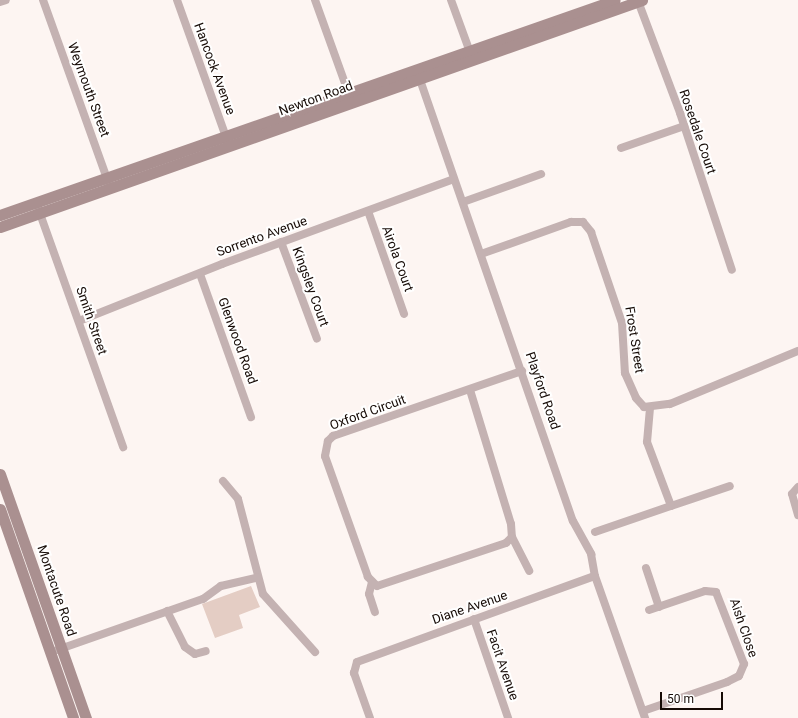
<!DOCTYPE html>
<style>
body{margin:0}
#map{position:relative;width:798px;height:718px;overflow:hidden;background:#fdf5f2;font-family:Roboto,sans-serif}
div>[style]{position:absolute}
.green>*{inset:0;background:#e4cdc4}
.minor>*{height:8px;margin:-4px;padding:0 4px;transform-origin:4px;border-radius:4px;background:#c4b2b2}
.secondary>*{height:11px;margin:-5.5px;padding:0 5.5px;transform-origin:5.5px;border-radius:5.5px;background:#aa9090}
span{translate:-50% -50%;white-space:nowrap;text-align:center;line-height:1.15;-webkit-text-stroke:4px #fff;paint-order:stroke}
.street-label{font-size:13px;color:#160b06}
.scale{position:absolute;left:660px;top:692px;width:63px;height:18px;box-sizing:border-box;border:2px solid #160b06;border-top:0;padding-left:5px;font-size:12px;line-height:14px;white-space:nowrap;color:#160b06;-webkit-text-stroke:3px #fff;paint-order:stroke}
</style>
<div id="map">
<div class="green">
<div style="clip-path:polygon(251px 586px,260px 607px,239px 615px,243px 628px,215px 638px,202px 604px)"></div>
</div>
<div class="minor">
<div style="left:43px;top:0;width:193px;rotate:70.3deg"></div>
<div style="left:177px;top:0;width:149px;rotate:70.3deg"></div>
<div style="left:315px;top:0;width:103px;rotate:70.2deg"></div>
<div style="left:451px;top:0;width:59px;rotate:70deg"></div>
<div style="left:638px;top:1px;width:120px;rotate:69.4deg"></div>
<div style="left:680px;top:113px;width:165px;rotate:71.7deg"></div>
<div style="left:0;top:2px;width:6px;rotate:-18deg"></div>
<div style="left:418px;top:74px;width:473px;rotate:70.9deg"></div>
<div style="left:573px;top:521px;width:38px;rotate:61deg"></div>
<div style="left:591px;top:554px;width:22px;rotate:80deg"></div>
<div style="left:595px;top:576px;width:151px;rotate:70.6deg"></div>
<div style="left:621px;top:148px;width:67px;rotate:-19.2deg"></div>
<div style="left:463px;top:202px;width:83px;rotate:-19.7deg"></div>
<div style="left:38px;top:208px;width:254px;rotate:70.4deg"></div>
<div style="left:368px;top:211px;width:109px;rotate:70.7deg"></div>
<div style="left:281px;top:242px;width:103px;rotate:69.6deg"></div>
<div style="left:481px;top:254px;width:96px;rotate:-19.6deg"></div>
<div style="left:571px;top:222px;width:12px"></div>
<div style="left:583px;top:222px;width:13px;rotate:51deg"></div>
<div style="left:591px;top:232px;width:96px;rotate:71.2deg"></div>
<div style="left:622px;top:323px;width:50px;rotate:86.6deg"></div>
<div style="left:625px;top:373px;width:27px;rotate:66deg"></div>
<div style="left:636px;top:398px;width:12px;rotate:48deg"></div>
<div style="left:644px;top:407px;width:26px;rotate:-7deg"></div>
<div style="left:670px;top:404px;width:139px;rotate:-22.5deg"></div>
<div style="left:200px;top:274px;width:152px;rotate:70.4deg"></div>
<div style="left:79px;top:321px;width:154px;rotate:-21.7deg"></div>
<div style="left:222px;top:264px;width:247px;rotate:-20.1deg"></div>
<div style="left:470px;top:390px;width:140px;rotate:73deg"></div>
<div style="left:511px;top:524px;width:13px;rotate:86deg"></div>
<div style="left:512px;top:537px;width:8px;rotate:135deg"></div>
<div style="left:506px;top:543px;width:136px;rotate:161.6deg"></div>
<div style="left:377px;top:586px;width:13px;rotate:-135deg"></div>
<div style="left:368px;top:577px;width:128px;rotate:-109.6deg"></div>
<div style="left:325px;top:456px;width:15px;rotate:-79deg"></div>
<div style="left:328px;top:441px;width:7px;rotate:-45deg"></div>
<div style="left:333px;top:436px;width:200px;rotate:-19deg"></div>
<div style="left:650px;top:408px;width:34px;rotate:95deg"></div>
<div style="left:647px;top:442px;width:68px;rotate:69.4deg"></div>
<div style="left:671px;top:506px;width:62px;rotate:-18.7deg"></div>
<div style="left:223px;top:481px;width:23px;rotate:50deg"></div>
<div style="left:238px;top:499px;width:98px;rotate:75.3deg"></div>
<div style="left:263px;top:594px;width:78px;rotate:48.1deg"></div>
<div style="left:798px;top:487px;width:9px;rotate:131deg"></div>
<div style="left:792px;top:494px;width:22px;rotate:74deg"></div>
<div style="left:595px;top:532px;width:80px;rotate:-18.9deg"></div>
<div style="left:512px;top:537px;width:38px;rotate:63deg"></div>
<div style="left:646px;top:568px;width:41px;rotate:71.6deg"></div>
<div style="left:372px;top:582px;width:12px;rotate:104deg"></div>
<div style="left:369px;top:594px;width:19px;rotate:72deg"></div>
<div style="left:167px;top:611px;width:40px;rotate:63.4deg"></div>
<div style="left:185px;top:647px;width:12px;rotate:35deg"></div>
<div style="left:195px;top:654px;width:11px;rotate:-15deg"></div>
<div style="left:474px;top:619px;width:105px;rotate:71deg"></div>
<div style="left:57px;top:650px;width:155px;rotate:-19.3deg"></div>
<div style="left:203px;top:599px;width:22px;rotate:-36deg"></div>
<div style="left:221px;top:586px;width:37px;rotate:-13deg"></div>
<div style="left:643px;top:711px;width:89px;rotate:-19deg"></div>
<div style="left:727px;top:682px;width:13px;rotate:-27deg"></div>
<div style="left:739px;top:676px;width:13px;rotate:-67deg"></div>
<div style="left:744px;top:664px;width:77px;rotate:-111.3deg"></div>
<div style="left:716px;top:592px;width:11px;rotate:-175deg"></div>
<div style="left:705px;top:591px;width:59px;rotate:161.3deg"></div>
<div style="left:370px;top:718px;width:48px;rotate:-109.6deg"></div>
<div style="left:354px;top:673px;width:11px;rotate:-75deg"></div>
<div style="left:357px;top:662px;width:253px;rotate:-19.9deg"></div>
</div>
<div class="secondary">
<div style="left:0;top:215px;width:651px;rotate:-19.27deg"></div>
<div style="left:0;top:227px;width:681px;rotate:-19.47deg"></div>
<div style="left:0;top:474px;width:259px;rotate:70.6deg"></div>
<div style="left:0;top:509px;width:221px;rotate:70.7deg"></div>
</div>
<div class="street-label">
<span style="left:214px;top:69px;rotate:70deg">Hancock Avenue</span>
<span style="left:88px;top:90px;rotate:70deg">Weymouth Street</span>
<span style="left:316px;top:99px;rotate:-20deg">Newton Road</span>
<span style="left:697px;top:132px;rotate:71deg">Rosedale Court</span>
<span style="left:262px;top:237px;rotate:-20deg">Sorrento Avenue</span>
<span style="left:397px;top:259px;rotate:70deg">Airola Court</span>
<span style="left:310px;top:287px;rotate:70deg">Kingsley Court</span>
<span style="left:91px;top:321px;rotate:71deg">Smith Street</span>
<span style="left:634px;top:340px;rotate:81deg">Frost Street</span>
<span style="left:237px;top:341px;rotate:70deg">Glenwood Road</span>
<span style="left:542px;top:391px;rotate:71deg">Playford Road</span>
<span style="left:368px;top:413px;rotate:-20deg">Oxford Circuit</span>
<span style="left:56px;top:591px;rotate:71deg">Montacute Road</span>
<span style="left:470px;top:608px;rotate:-19deg">Diane Avenue</span>
<span style="left:743px;top:628px;rotate:71deg">Aish Close</span>
<span style="left:502px;top:665px;rotate:71deg">Facit Avenue</span>
</div>
<div class="scale">50 m</div>
</div>
